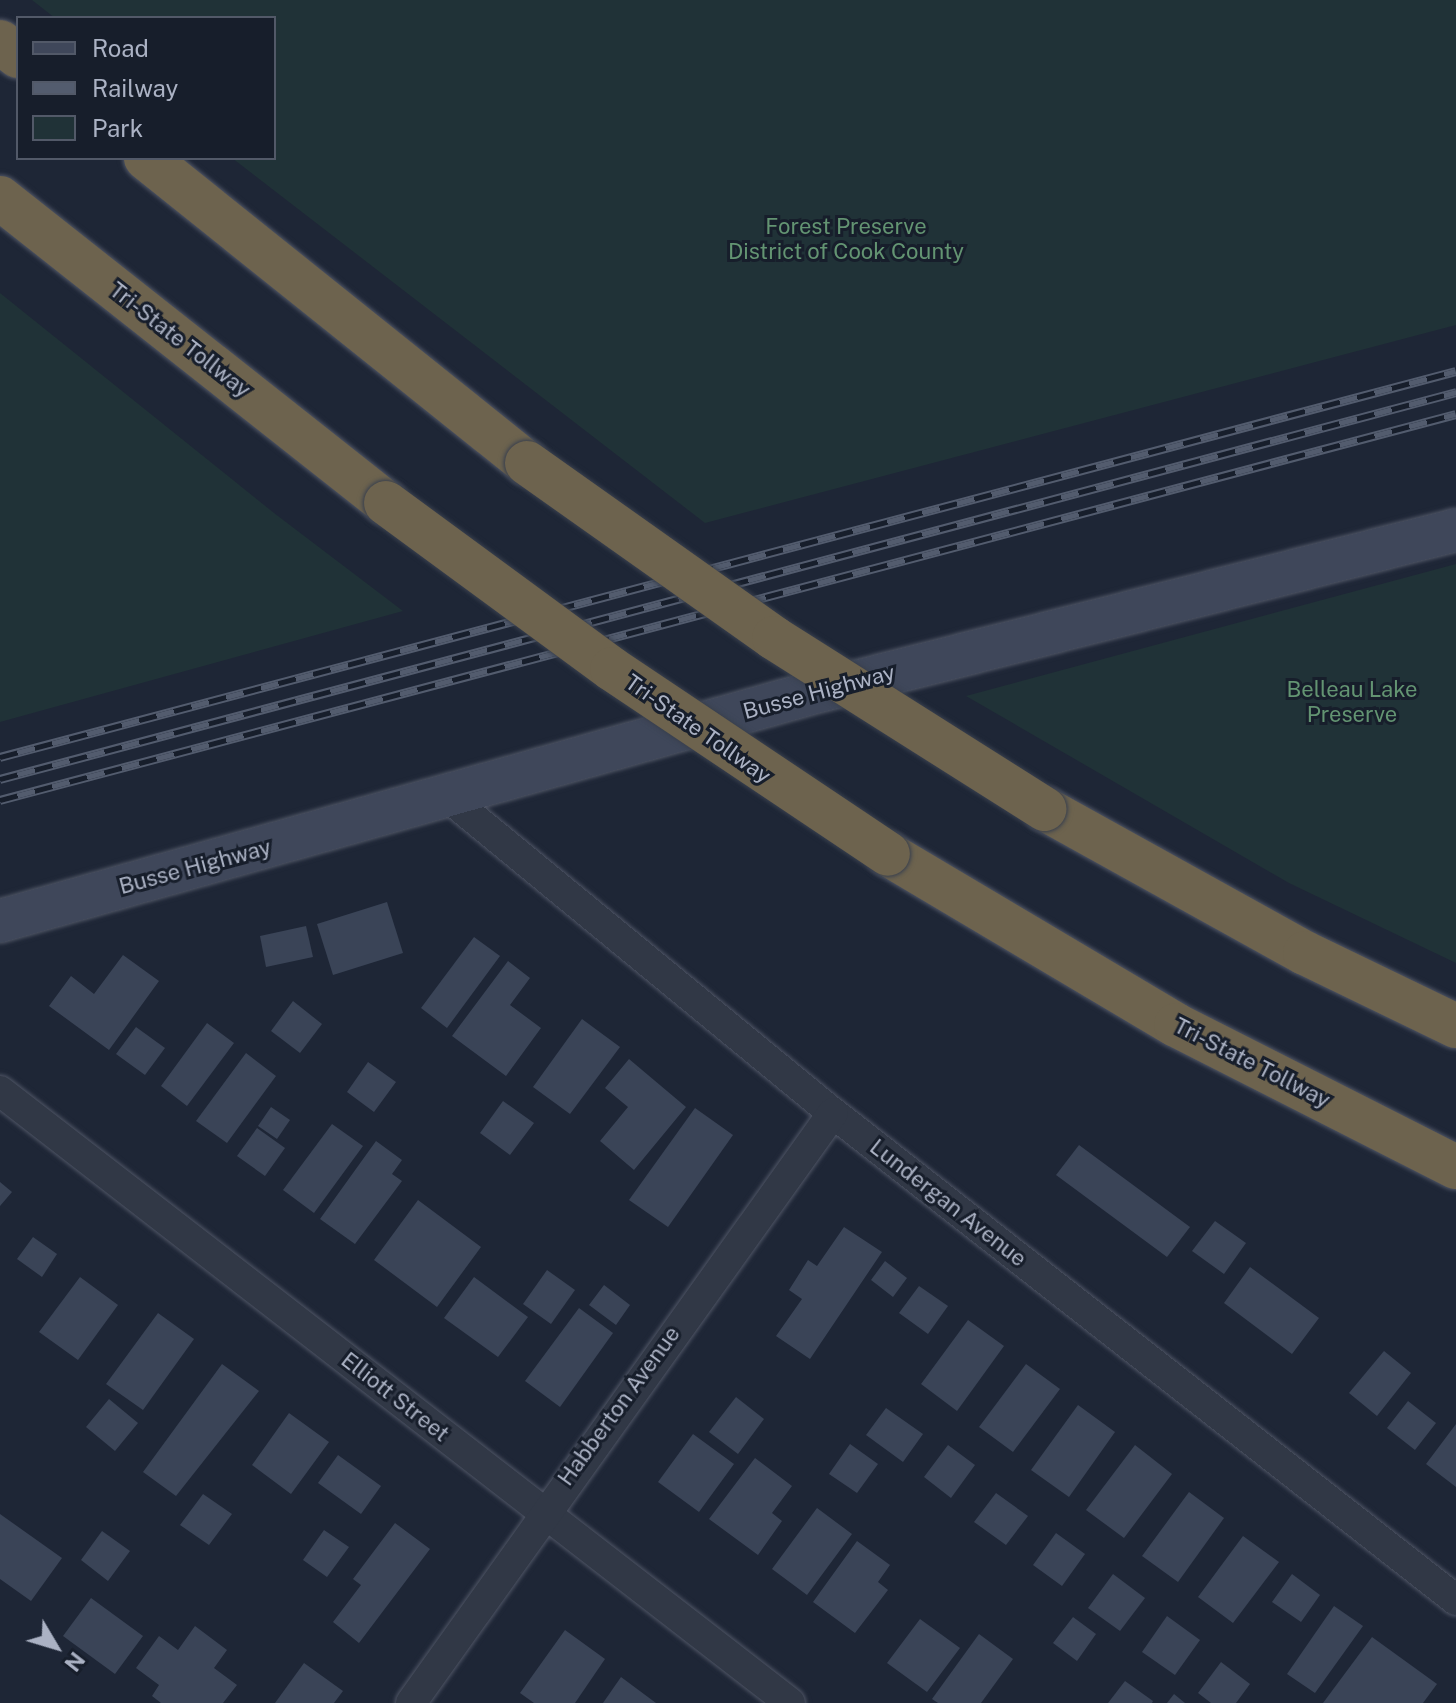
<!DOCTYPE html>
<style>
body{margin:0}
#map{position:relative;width:1456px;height:1703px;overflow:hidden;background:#1e2636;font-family:"Public Sans",sans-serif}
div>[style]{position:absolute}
.green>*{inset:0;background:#203237}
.building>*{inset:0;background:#3a4457}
.roads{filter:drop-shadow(0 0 2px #4f5565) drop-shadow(0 0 2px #4f5565)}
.street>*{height:30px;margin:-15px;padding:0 15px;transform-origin:15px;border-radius:15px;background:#313846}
.secondary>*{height:42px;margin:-21px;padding:0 21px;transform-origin:21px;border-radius:21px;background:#3f475a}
.highway>*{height:44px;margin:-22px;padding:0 22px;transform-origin:22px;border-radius:22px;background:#6d634e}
.rail>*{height:9px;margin-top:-4.5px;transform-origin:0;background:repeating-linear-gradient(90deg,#171e2b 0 18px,#535c6e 0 36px);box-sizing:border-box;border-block:2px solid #535c6e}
.bridges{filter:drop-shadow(0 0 2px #39404e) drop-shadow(0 0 2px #39404e)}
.highway-bridge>*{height:44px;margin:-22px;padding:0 22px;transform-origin:22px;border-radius:22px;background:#6d634e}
span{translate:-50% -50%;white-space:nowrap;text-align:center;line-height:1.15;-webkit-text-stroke:6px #171e2b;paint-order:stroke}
.park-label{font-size:22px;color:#639472}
.street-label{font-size:22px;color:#abb2c4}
.legend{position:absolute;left:16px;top:16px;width:260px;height:144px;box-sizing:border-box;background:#171e2b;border:2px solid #525968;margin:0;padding:10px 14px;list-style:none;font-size:24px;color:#abb2c4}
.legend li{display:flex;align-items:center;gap:16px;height:40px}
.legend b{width:40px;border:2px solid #525968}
.north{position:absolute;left:16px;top:1607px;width:80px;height:80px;-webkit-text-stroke:6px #171e2b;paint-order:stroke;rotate:128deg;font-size:22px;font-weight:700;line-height:32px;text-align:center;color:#abb2c4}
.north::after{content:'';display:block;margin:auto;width:28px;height:36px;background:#abb2c4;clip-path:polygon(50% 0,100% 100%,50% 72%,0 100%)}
</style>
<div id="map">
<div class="green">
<div style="clip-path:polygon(32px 0,1456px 0,1456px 325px,705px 523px,232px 158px,274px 158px,274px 18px,55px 18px)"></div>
<div style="clip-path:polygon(0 293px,274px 513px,403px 611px,0 722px)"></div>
<div style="clip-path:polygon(1456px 564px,1456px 963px,1289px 883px,966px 696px)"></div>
</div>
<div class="building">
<div style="clip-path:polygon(387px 902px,403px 953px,333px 975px,317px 924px)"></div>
<div style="clip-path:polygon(306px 926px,313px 957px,266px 967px,260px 936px)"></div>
<div style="clip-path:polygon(474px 937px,500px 956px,447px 1028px,421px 1008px)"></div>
<div style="clip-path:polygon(123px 955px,159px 981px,109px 1050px,49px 1006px,71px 976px,94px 994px)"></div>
<div style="clip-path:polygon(508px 961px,530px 978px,510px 1005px,541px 1028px,506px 1076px,452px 1036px)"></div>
<div style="clip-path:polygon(293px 1001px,322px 1024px,300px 1053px,271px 1031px)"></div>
<div style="clip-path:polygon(582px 1019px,620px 1047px,570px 1114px,533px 1087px)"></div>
<div style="clip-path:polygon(207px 1023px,234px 1043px,187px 1106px,161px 1086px)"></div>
<div style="clip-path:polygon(136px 1027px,165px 1048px,145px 1075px,116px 1054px)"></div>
<div style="clip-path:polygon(246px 1053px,276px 1076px,227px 1143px,196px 1121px)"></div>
<div style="clip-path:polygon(629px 1059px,686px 1107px,634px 1170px,600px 1141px,628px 1107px,605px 1088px)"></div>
<div style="clip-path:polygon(368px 1062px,396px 1082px,374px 1112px,347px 1092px)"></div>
<div style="clip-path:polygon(503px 1101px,534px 1123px,510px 1155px,480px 1133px)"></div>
<div style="clip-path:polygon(271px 1107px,290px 1120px,277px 1139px,258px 1126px)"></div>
<div style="clip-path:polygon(695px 1108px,733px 1135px,668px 1227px,629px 1200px)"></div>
<div style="clip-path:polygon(332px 1124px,363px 1146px,314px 1213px,283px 1190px)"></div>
<div style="clip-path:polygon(257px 1128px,285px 1148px,265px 1176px,237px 1156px)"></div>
<div style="clip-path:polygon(376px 1141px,402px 1160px,392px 1174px,402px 1181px,355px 1244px,320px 1219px)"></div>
<div style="clip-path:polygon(1079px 1145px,1190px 1227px,1167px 1257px,1056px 1175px)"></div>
<div style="clip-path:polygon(0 1182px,12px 1192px,0 1206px)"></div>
<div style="clip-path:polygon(418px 1200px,481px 1247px,437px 1307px,374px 1260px)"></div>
<div style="clip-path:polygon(1215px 1221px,1246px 1243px,1224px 1274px,1192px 1251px)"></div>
<div style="clip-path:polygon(844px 1227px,882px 1252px,810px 1359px,776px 1336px,802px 1299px,789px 1290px,808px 1260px,817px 1266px)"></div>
<div style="clip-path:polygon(33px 1237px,57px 1254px,42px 1277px,17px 1259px)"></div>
<div style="clip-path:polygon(885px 1261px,907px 1278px,893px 1297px,871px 1280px)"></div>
<div style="clip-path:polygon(1250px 1267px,1319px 1318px,1292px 1354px,1224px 1303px)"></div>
<div style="clip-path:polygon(547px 1270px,575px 1290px,551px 1324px,523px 1304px)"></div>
<div style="clip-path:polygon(80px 1277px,118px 1305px,78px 1360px,39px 1332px)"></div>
<div style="clip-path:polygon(474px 1277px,528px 1317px,498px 1357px,444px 1318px)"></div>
<div style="clip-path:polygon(604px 1285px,630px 1305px,616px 1325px,589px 1305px)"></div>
<div style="clip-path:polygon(919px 1286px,948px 1306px,928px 1334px,899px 1313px)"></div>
<div style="clip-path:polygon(579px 1308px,613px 1333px,560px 1407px,525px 1381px)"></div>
<div style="clip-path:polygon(158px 1313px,194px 1339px,143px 1410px,106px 1384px)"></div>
<div style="clip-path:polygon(968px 1320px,1004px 1346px,957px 1411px,921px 1384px)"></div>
<div style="clip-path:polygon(1384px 1351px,1411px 1373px,1377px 1416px,1349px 1393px)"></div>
<div style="clip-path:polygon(222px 1364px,259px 1391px,176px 1496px,143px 1472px)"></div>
<div style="clip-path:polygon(1026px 1364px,1060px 1389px,1013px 1452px,979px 1427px)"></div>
<div style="clip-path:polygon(736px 1397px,764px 1419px,738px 1454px,709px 1432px)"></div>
<div style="clip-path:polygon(109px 1399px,138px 1423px,115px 1451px,86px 1427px)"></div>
<div style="clip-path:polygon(1408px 1401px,1436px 1423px,1415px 1450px,1387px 1428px)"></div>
<div style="clip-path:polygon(1078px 1405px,1115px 1432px,1069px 1497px,1031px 1470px)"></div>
<div style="clip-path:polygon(886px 1408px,923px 1434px,903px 1462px,866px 1435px)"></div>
<div style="clip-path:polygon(289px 1413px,329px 1442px,291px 1494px,252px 1465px)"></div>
<div style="clip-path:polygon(1456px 1424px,1456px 1487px,1426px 1464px)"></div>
<div style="clip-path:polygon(693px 1434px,734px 1464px,699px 1512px,658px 1482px)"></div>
<div style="clip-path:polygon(850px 1444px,878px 1464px,857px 1493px,829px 1474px)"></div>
<div style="clip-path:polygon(948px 1445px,975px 1465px,951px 1498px,924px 1477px)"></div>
<div style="clip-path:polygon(1135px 1445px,1172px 1474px,1124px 1538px,1086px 1510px)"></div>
<div style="clip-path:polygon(338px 1455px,381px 1486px,361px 1514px,318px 1483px)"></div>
<div style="clip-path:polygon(755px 1458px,792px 1486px,772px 1513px,782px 1521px,758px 1555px,709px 1519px)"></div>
<div style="clip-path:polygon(1189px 1492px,1224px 1518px,1178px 1582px,1142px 1556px)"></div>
<div style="clip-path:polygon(996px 1493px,1028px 1516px,1006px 1545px,974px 1522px)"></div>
<div style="clip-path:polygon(203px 1494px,232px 1514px,209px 1545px,180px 1525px)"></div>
<div style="clip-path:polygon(817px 1508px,852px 1534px,807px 1595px,772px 1569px)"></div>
<div style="clip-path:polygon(0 1514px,62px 1558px,31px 1601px,0 1579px)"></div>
<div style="clip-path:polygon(395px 1523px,430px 1549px,359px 1643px,333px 1622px,361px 1585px,353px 1579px)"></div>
<div style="clip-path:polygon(324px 1530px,349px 1547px,327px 1577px,303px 1560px)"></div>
<div style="clip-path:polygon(102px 1531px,130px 1551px,108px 1581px,81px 1560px)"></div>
<div style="clip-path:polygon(1056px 1533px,1085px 1554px,1062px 1586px,1033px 1565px)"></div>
<div style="clip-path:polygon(1243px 1536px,1279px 1562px,1233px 1623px,1198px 1597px)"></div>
<div style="clip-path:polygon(857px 1541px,890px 1565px,878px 1582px,888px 1590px,855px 1633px,813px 1602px)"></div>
<div style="clip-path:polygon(1113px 1574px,1145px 1598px,1120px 1631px,1088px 1608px)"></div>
<div style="clip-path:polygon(1292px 1574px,1320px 1595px,1301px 1622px,1272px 1602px)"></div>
<div style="clip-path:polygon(91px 1598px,143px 1636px,115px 1674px,63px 1636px)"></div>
<div style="clip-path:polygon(1334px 1606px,1363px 1626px,1315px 1693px,1287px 1674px)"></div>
<div style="clip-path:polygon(1167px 1616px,1200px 1640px,1175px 1675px,1142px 1652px)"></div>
<div style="clip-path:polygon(1073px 1617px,1096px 1634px,1077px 1661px,1053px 1643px)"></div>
<div style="clip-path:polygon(920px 1619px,960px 1648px,927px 1692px,887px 1663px)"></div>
<div style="clip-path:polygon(195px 1626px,227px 1650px,214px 1668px,237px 1685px,223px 1703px,161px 1703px,152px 1696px,159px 1685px,136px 1668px,159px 1636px,178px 1650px)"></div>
<div style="clip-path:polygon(565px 1630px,605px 1659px,575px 1703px,534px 1703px,520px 1693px)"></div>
<div style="clip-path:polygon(979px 1634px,1013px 1659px,981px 1703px,938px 1703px,932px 1699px)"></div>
<div style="clip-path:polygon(1372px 1637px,1437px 1684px,1423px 1703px,1323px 1703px)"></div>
<div style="clip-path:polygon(1221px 1662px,1250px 1684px,1236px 1703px,1211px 1703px,1198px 1693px)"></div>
<div style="clip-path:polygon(304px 1663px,343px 1691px,334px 1703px,275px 1703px)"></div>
<div style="clip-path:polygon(621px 1677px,656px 1703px,603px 1703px)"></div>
<div style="clip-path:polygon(1125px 1681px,1153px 1701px,1152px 1703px,1108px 1703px)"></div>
<div style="clip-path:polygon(1174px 1694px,1185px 1703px,1167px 1703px)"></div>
</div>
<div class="roads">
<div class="street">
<div style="left:448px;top:797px;width:498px;rotate:39.4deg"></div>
<div style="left:833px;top:1113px;width:791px;rotate:38.01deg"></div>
<div style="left:0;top:1091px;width:999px;rotate:37.76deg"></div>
<div style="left:411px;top:1703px;width:725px;rotate:-54.43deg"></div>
</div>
<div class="secondary">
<div style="left:0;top:921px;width:839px;rotate:-15.69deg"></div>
<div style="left:808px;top:694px;width:668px;rotate:-14.2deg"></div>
</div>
<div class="highway">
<div style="left:0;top:42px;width:23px;rotate:38deg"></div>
<div style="left:146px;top:158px;width:488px;rotate:38.7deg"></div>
<div style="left:0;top:198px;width:492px;rotate:38.3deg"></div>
<div style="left:1045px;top:809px;width:297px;rotate:29deg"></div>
<div style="left:1305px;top:953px;width:168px;rotate:25.8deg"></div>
<div style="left:888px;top:854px;width:335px;rotate:30.7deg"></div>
<div style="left:1176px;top:1025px;width:314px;rotate:26.9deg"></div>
</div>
</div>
<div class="rail">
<div style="left:0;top:757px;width:1506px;rotate:-14.85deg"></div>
<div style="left:0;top:779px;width:1507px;rotate:-14.88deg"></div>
<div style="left:0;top:800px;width:1506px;rotate:-14.85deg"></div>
</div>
<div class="bridges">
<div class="highway-bridge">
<div style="left:527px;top:463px;width:303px;rotate:35.3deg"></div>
<div style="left:774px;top:638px;width:320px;rotate:32.3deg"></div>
<div style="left:386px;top:503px;width:280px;rotate:36.3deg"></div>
<div style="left:612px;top:669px;width:332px;rotate:33.8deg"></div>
</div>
</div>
<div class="park-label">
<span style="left:846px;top:239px">Forest Preserve<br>District of Cook County</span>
<span style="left:1352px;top:702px">Belleau Lake<br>Preserve</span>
</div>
<div class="street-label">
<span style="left:180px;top:340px;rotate:38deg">Tri-State Tollway</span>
<span style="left:819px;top:692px;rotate:-15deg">Busse Highway</span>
<span style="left:698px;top:729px;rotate:35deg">Tri-State Tollway</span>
<span style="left:195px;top:867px;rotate:-15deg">Busse Highway</span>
<span style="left:1252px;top:1063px;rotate:27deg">Tri-State Tollway</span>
<span style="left:948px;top:1203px;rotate:38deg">Lundergan Avenue</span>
<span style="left:395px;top:1397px;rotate:38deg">Elliott Street</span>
<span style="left:619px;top:1406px;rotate:-54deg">Habberton Avenue</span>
</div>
<ul class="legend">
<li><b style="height:10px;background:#3f475a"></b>Road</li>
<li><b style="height:10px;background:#535c6e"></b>Railway</li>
<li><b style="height:22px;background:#203237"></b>Park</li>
</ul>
<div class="north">N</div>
</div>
